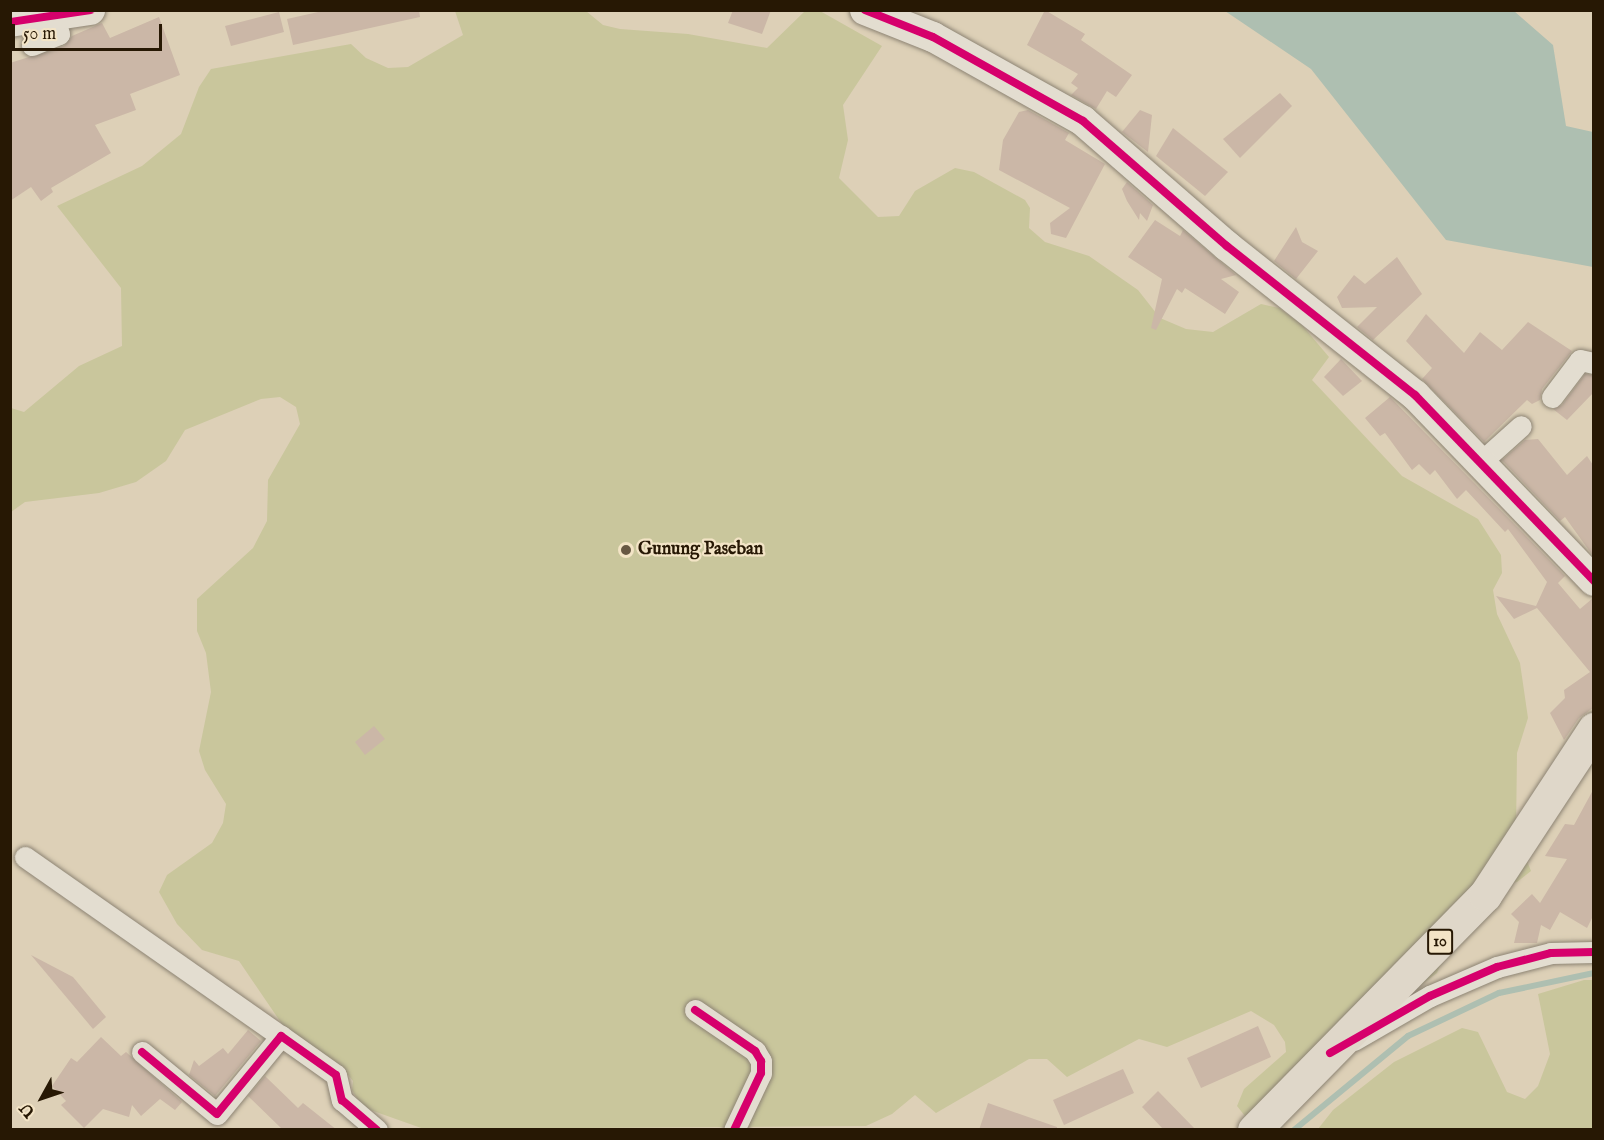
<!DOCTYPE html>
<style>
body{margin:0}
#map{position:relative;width:1604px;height:1140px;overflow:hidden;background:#ddd0b7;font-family:"IM FELL English",serif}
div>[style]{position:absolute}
.green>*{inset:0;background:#c9c69c}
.water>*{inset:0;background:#aebfb1}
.stream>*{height:6px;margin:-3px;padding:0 3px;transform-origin:3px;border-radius:3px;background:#aebfb1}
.building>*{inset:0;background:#cbb7a7}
.roads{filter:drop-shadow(0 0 2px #8c8373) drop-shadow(0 0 2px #8c8373)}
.street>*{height:21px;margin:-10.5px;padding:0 10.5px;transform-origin:10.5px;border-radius:10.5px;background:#e3ddd0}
.secondary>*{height:30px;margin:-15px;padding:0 15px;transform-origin:15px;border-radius:15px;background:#e3ddd0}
.highway>*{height:33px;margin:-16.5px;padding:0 16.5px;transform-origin:16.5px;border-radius:16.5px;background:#dfd7c9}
.cycleway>*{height:8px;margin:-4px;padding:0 4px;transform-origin:4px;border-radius:4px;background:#d6006c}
.dots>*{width:16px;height:16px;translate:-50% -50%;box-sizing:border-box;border:3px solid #f3e4c6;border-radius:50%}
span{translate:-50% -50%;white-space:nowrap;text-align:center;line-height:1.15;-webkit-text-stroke:4.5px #f3e4c6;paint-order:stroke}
.shield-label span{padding:2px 4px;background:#f3e4c6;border:2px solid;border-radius:4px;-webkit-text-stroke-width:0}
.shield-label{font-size:16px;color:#271804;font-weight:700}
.poi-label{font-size:18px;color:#271804;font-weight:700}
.left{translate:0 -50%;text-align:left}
.frame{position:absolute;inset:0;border:12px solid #271804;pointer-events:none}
.north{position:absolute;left:12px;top:1068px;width:60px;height:60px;-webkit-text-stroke:4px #f3e4c6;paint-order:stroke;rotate:230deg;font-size:16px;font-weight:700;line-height:24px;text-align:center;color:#271804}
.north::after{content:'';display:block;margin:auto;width:21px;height:27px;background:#271804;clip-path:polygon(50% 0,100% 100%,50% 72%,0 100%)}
.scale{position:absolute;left:12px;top:24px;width:150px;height:27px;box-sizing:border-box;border:3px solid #271804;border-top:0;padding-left:8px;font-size:18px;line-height:21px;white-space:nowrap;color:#271804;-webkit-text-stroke:4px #f3e4c6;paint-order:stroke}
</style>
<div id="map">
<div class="green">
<div style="clip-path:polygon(455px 11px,586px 11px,603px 25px,620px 29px,688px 34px,767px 48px,805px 11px,820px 11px,882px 46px,843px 105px,848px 140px,839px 178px,878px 217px,899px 216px,915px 191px,955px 168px,974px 172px,1025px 200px,1030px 208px,1029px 228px,1045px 242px,1089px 256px,1138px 290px,1160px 318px,1186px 329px,1213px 332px,1261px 304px,1279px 308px,1301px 324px,1329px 357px,1312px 380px,1402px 476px,1478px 519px,1501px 555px,1502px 573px,1493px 590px,1497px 614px,1520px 663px,1528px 718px,1517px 753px,1516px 833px,1531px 871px,1517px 882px,1498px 886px,1465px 905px,1437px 973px,1245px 1116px,1237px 1106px,1244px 1089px,1286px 1052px,1285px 1042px,1274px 1025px,1251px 1011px,1167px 1047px,1139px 1039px,1067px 1077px,1047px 1059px,1029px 1059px,936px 1113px,915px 1095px,892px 1114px,866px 1126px,424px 1129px,362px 1107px,352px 1090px,353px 1081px,340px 1065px,284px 1027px,239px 961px,202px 950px,177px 924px,159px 892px,167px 875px,212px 843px,223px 823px,226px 804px,205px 770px,199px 751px,211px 692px,206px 653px,197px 631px,197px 599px,253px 548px,267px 521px,268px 480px,300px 424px,296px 407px,280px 397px,261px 399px,185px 430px,166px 461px,136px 482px,99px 493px,25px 502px,11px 512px,11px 408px,24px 412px,79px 366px,122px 346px,121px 288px,57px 206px,142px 166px,181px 134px,199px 87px,211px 69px,351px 44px,366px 58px,388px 68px,408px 67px,463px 35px)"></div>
<div style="clip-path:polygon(1584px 980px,1593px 980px,1593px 1129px,1318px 1129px,1333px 1110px,1394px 1062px,1462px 1028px,1478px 1032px,1507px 1092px,1525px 1099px,1538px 1086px,1550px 1054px,1538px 994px)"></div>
</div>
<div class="water">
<div style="clip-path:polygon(1225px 11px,1514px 11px,1553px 45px,1566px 126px,1593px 132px,1593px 267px,1446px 240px,1311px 69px)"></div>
</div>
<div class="stream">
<div style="left:1294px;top:1130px;width:148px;rotate:-39.5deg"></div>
<div style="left:1408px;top:1036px;width:101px;rotate:-25.3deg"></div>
<div style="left:1499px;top:993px;width:97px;rotate:-11.9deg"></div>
</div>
<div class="building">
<div style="clip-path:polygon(327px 10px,419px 10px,420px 17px,293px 45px,287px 19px)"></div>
<div style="clip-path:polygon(733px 10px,771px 10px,762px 34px,728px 23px)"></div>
<div style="clip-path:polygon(1045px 10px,1085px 34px,1081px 40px,1132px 75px,1116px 97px,1107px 91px,1096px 109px,1071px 95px,1078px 88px,1071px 83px,1078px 74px,1027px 45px)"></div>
<div style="clip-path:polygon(279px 12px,284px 32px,231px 46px,225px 26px)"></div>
<div style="clip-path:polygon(159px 17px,180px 75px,130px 94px,136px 110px,95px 125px,111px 153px,51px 188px,53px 192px,41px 201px,31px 187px,10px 201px,10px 63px,64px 46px,72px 36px,102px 23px,110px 38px)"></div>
<div style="clip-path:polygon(1280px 93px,1292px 106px,1240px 158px,1223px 139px)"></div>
<div style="clip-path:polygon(1028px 110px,1069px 133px,1065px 140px,1105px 164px,1066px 238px,1051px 234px,1050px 223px,1070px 208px,999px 170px,1003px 140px,1019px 112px)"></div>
<div style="clip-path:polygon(1140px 110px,1152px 115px,1148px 152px,1122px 132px)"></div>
<div style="clip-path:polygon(1173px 128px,1228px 172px,1205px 196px,1156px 156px)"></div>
<div style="clip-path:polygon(1127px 182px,1153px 205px,1147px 221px,1140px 213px,1139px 220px,1127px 201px,1122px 189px)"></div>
<div style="clip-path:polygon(1155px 220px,1180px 236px,1183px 230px,1236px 275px,1221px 279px,1239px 292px,1225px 314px,1185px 288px,1182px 293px,1177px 289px,1156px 330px,1151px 328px,1162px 279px,1128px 257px)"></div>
<div style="clip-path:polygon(1296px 227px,1302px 242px,1318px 251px,1296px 279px,1274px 261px)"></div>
<div style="clip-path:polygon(1397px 257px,1422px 294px,1373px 340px,1357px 327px,1377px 307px,1342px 308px,1337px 297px,1354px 275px,1365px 284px)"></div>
<div style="clip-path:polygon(1426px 314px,1464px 353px,1480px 332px,1502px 350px,1528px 322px,1572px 351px,1542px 389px,1540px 400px,1532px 404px,1527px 400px,1484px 442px,1422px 379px,1432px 368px,1406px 341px)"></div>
<div style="clip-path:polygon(1341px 359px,1362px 381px,1343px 396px,1324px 377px)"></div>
<div style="clip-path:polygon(1585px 374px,1593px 375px,1593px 393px,1567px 420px,1553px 409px,1562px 405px)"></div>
<div style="clip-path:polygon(1390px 397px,1565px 576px,1558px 583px,1580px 609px,1593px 598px,1593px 708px,1579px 718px,1564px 740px,1550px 713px,1565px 698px,1564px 690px,1590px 672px,1537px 608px,1514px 619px,1496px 596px,1536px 606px,1547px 582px,1508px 529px,1505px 532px,1466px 490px,1457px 499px,1435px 470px,1430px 475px,1419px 464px,1412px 470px,1385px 433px,1380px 436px,1365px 418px)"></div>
<div style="clip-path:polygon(1538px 439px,1567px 475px,1587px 456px,1593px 465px,1593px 556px,1565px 517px,1560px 521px,1502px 460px,1525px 440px)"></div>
<div style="clip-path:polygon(374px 726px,385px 739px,365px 755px,355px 742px)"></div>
<div style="clip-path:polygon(1593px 790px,1593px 916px,1587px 928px,1560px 912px,1550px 930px,1541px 925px,1537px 943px,1514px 943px,1519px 922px,1511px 914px,1532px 894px,1540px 903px,1567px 859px,1545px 856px,1565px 824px,1574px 825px)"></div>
<div style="clip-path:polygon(31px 955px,73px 977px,106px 1017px,93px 1029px)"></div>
<div style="clip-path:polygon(1258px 1026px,1271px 1057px,1201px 1088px,1187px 1058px)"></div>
<div style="clip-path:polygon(248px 1030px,261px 1041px,215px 1096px,189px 1075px,194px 1060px,199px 1066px,223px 1048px,228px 1054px)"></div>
<div style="clip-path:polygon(101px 1037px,121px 1056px,126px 1052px,182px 1102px,175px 1110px,160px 1099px,141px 1116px,132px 1105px,129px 1117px,103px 1109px,84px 1128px,61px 1105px,66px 1101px,52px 1086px,71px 1058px,77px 1062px)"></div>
<div style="clip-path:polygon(1123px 1069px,1134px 1093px,1064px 1125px,1053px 1100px)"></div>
<div style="clip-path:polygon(265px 1076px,298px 1108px,303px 1103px,337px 1130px,283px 1130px,248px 1096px)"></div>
<div style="clip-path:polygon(1158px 1091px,1196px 1130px,1164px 1130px,1142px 1107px)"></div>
<div style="clip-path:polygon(988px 1103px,1057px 1127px,1057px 1130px,979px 1130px)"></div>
</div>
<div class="roads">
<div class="street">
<div style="left:32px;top:45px;width:29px;rotate:-22deg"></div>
<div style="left:59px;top:34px;width:25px;rotate:-106deg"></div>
<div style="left:1552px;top:397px;width:46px;rotate:-52.9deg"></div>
<div style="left:1580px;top:360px;width:14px;rotate:12deg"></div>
<div style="left:1482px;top:461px;width:52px;rotate:-41.9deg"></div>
<div style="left:25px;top:857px;width:312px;rotate:35deg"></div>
<div style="left:695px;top:1010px;width:73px;rotate:34.3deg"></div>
<div style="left:755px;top:1051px;width:12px;rotate:59deg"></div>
<div style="left:761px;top:1061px;width:12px;rotate:90deg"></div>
<div style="left:761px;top:1073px;width:63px;rotate:115.3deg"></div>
<div style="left:1354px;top:1040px;width:88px;rotate:-30.1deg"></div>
<div style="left:1430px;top:996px;width:73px;rotate:-23.4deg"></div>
<div style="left:1497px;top:967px;width:56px;rotate:-14.5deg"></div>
<div style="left:1551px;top:953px;width:43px;rotate:-1.3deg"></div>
<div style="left:142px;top:1052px;width:97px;rotate:39.6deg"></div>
<div style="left:217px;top:1114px;width:101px;rotate:-50.6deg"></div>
<div style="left:281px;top:1036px;width:67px;rotate:35.3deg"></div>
<div style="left:336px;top:1075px;width:26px;rotate:77deg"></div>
<div style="left:342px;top:1100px;width:46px;rotate:40.6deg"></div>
</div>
<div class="secondary">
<div style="left:865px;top:10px;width:73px;rotate:21.7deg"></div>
<div style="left:933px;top:37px;width:172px;rotate:29.2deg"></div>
<div style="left:1083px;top:121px;width:191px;rotate:41deg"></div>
<div style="left:1227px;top:246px;width:240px;rotate:38.4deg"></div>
<div style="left:1415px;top:395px;width:258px;rotate:46.1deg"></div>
<div style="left:10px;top:22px;width:81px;rotate:-8.5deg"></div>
</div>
<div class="highway">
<div style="left:1254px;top:1130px;width:330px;rotate:-45.5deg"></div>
<div style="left:1485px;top:895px;width:199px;rotate:-56.7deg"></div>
</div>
</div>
<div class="cycleway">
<div style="left:865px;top:10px;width:73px;rotate:21.7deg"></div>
<div style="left:933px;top:37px;width:172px;rotate:29.2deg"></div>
<div style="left:1083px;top:121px;width:191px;rotate:41deg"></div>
<div style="left:1227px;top:246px;width:240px;rotate:38.4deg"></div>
<div style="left:1415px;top:395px;width:258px;rotate:46.1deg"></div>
<div style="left:10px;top:22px;width:81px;rotate:-8.5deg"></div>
<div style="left:695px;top:1010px;width:73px;rotate:34.3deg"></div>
<div style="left:755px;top:1051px;width:12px;rotate:59deg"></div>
<div style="left:761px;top:1061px;width:12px;rotate:90deg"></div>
<div style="left:761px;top:1073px;width:63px;rotate:115.3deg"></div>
<div style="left:142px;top:1052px;width:97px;rotate:39.6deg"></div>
<div style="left:217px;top:1114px;width:101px;rotate:-50.6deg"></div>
<div style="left:281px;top:1036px;width:67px;rotate:35.3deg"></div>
<div style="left:336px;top:1075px;width:26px;rotate:77deg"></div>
<div style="left:342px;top:1100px;width:46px;rotate:40.6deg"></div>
<div style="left:1330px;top:1053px;width:115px;rotate:-29.7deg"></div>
<div style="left:1430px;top:996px;width:73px;rotate:-23.4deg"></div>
<div style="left:1497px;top:967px;width:56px;rotate:-14.5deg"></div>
<div style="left:1551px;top:953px;width:43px;rotate:-1.3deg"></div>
</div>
<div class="dots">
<div style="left:626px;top:550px;background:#675843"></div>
</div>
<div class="shield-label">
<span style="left:1440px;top:942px">10</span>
</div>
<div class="poi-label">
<span class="left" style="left:638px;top:550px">Gunung Paseban</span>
</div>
<div class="frame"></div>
<div class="north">U</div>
<div class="scale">50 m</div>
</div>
